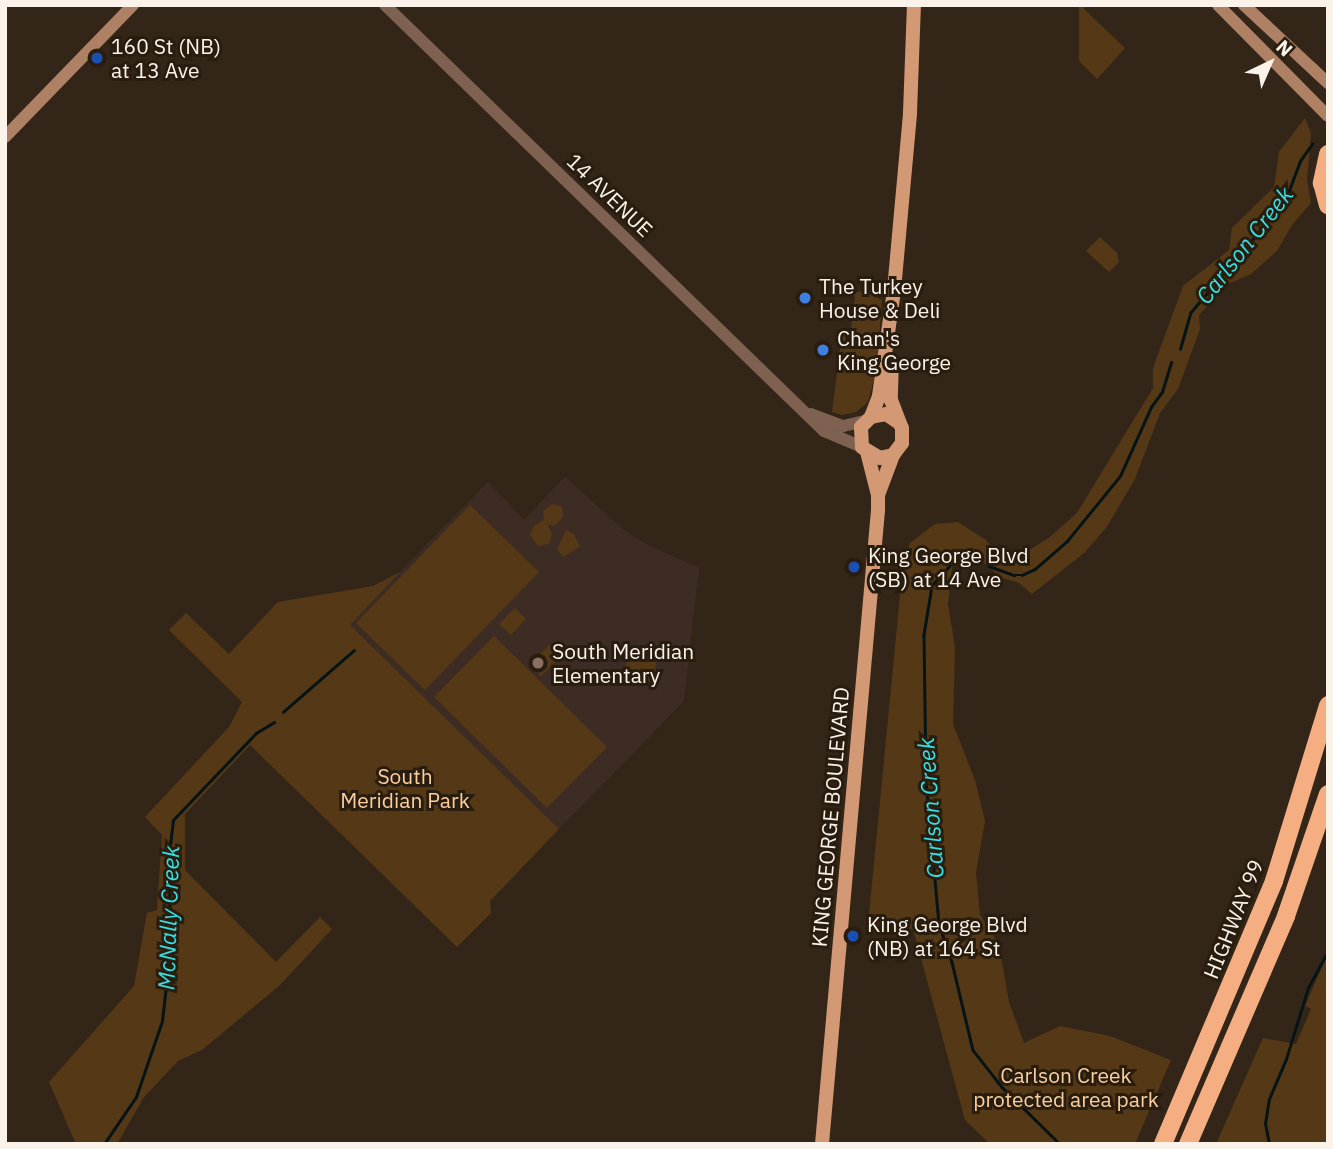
<!DOCTYPE html>
<style>
body{margin:0}
#map{position:relative;width:1333px;height:1149px;overflow:hidden;background:#332619;font-family:"IBM Plex Sans",sans-serif}
div>[style]{position:absolute}
.education>*{inset:0;background:#3d2c24}
.green>*{inset:0;background:#553917}
.stream>*{height:2.5px;margin:-1.25px;padding:0 1.25px;transform-origin:1.25px;border-radius:1.25px;background:#061415}
.tertiary>*{height:12px;margin:-6px;padding:0 6px;transform-origin:6px;border-radius:6px;background:#7e6150}
.secondary>*{height:12px;margin:-6px;padding:0 6px;transform-origin:6px;border-radius:6px;background:#ae8165}
.primary>*{height:14px;margin:-7px;padding:0 7px;transform-origin:7px;border-radius:7px;background:#d39974}
.motorway>*{height:18px;margin:-9px;padding:0 9px;transform-origin:9px;border-radius:9px;background:#f4ae82}
.dots>*{width:19px;height:19px;translate:-50% -50%;box-sizing:border-box;border:4px solid #291d0f;border-radius:50%}
span{translate:-50% -50%;white-space:nowrap;text-align:center;line-height:1.15;-webkit-text-stroke:6px #291d0f;paint-order:stroke}
.poi-label{font-size:21px;color:#fbf3ea}
.left{translate:0 -50%;text-align:left}
.street-label{font-size:21px;color:#fbf3ea}
.park-label{font-size:21px;color:#face9f}
.water-label{font-size:23px;color:#35e0e4;font-style:italic}
.frame{position:absolute;inset:0;border:7px solid #fbf3ea;pointer-events:none}
.north{position:absolute;left:1235px;top:28px;width:70px;height:70px;-webkit-text-stroke:5px #291d0f;paint-order:stroke;rotate:44deg;font-size:19px;font-weight:700;line-height:28px;text-align:center;color:#fbf3ea}
.north::after{content:'';display:block;margin:auto;width:24px;height:32px;background:#fbf3ea;clip-path:polygon(50% 0,100% 100%,50% 72%,0 100%)}
</style>
<div id="map">
<div class="education">
<div style="clip-path:polygon(565px 477px,624px 530px,648px 545px,699px 568px,684px 701px,559px 829px,349px 624px,488px 482px,524px 520px)"></div>
</div>
<div class="green">
<div style="clip-path:polygon(1079px 5px,1084px 5px,1084px 9px,1125px 48px,1097px 79px,1079px 61px)"></div>
<div style="clip-path:polygon(1305px 118px,1311px 133px,1307px 180px,1311px 203px,1292px 225px,1277px 251px,1251px 274px,1226px 285px,1199px 315px,1200px 329px,1178px 389px,1160px 413px,1135px 479px,1106px 528px,1084px 553px,1032px 594px,1019px 583px,1000px 577px,973px 553px,953px 559px,948px 604px,955px 648px,953px 724px,975px 780px,985px 821px,976px 872px,980px 915px,999px 945px,1009px 1002px,1024px 1043px,1060px 1026px,1110px 1036px,1171px 1060px,1135px 1144px,990px 1144px,965px 1120px,913px 929px,867px 935px,903px 565px,910px 543px,935px 524px,958px 522px,986px 540px,1006px 565px,1050px 537px,1077px 513px,1153px 388px,1153px 368px,1183px 286px,1229px 250px,1232px 228px,1274px 187px,1279px 152px)"></div>
<div style="clip-path:polygon(1100px 237px,1117px 253px,1119px 262px,1109px 272px,1086px 251px)"></div>
<div style="clip-path:polygon(862px 291px,882px 300px,877px 368px,868px 402px,856px 412px,842px 415px,832px 412px,842px 333px,843px 329px,851px 329px,855px 296px,846px 295px)"></div>
<div style="clip-path:polygon(552px 504px,562px 507px,563px 517px,554px 526px,548px 524px,552px 534px,549px 544px,538px 546px,530px 535px,534px 526px,544px 520px,543px 511px)"></div>
<div style="clip-path:polygon(470px 505px,539px 572px,425px 690px,356px 623px)"></div>
<div style="clip-path:polygon(566px 530px,574px 534px,580px 547px,563px 557px,557px 549px)"></div>
<div style="clip-path:polygon(400px 572px,350px 625px,559px 829px,490px 901px,491px 913px,457px 947px,250px 745px,185px 814px,185px 870px,276px 962px,320px 917px,332px 929px,280px 985px,202px 1050px,178px 1061px,144px 1097px,117px 1144px,76px 1144px,49px 1082px,134px 986px,147px 913px,157px 910px,162px 835px,145px 817px,229px 727px,242px 702px,169px 630px,186px 613px,229px 654px,278px 602px,373px 586px)"></div>
<div style="clip-path:polygon(515px 608px,526px 619px,511px 635px,499px 624px)"></div>
<div style="clip-path:polygon(494px 636px,607px 747px,547px 808px,434px 697px)"></div>
<div style="clip-path:polygon(549px 645px,561px 656px,541px 676px,530px 665px)"></div>
<div style="clip-path:polygon(627px 659px,656px 662px,654px 681px,625px 678px)"></div>
<div style="clip-path:polygon(1328px 953px,1328px 1144px,1216px 1144px,1263px 1038px,1296px 1044px,1311px 1009px,1305px 1006px)"></div>
</div>
<div class="stream">
<div style="left:1180px;top:349px;width:37px;rotate:-74deg"></div>
<div style="left:1190px;top:313px;width:147px;rotate:-49.7deg"></div>
<div style="left:1285px;top:201px;width:43px;rotate:-69.4deg"></div>
<div style="left:1300px;top:161px;width:21px;rotate:-55deg"></div>
<div style="left:950px;top:566px;width:27px;rotate:132deg"></div>
<div style="left:932px;top:586px;width:50px;rotate:99.3deg"></div>
<div style="left:924px;top:635px;width:146px;rotate:89.2deg"></div>
<div style="left:926px;top:781px;width:144px;rotate:84.8deg"></div>
<div style="left:939px;top:924px;width:40px;rotate:71.1deg"></div>
<div style="left:952px;top:962px;width:90px;rotate:76.6deg"></div>
<div style="left:973px;top:1050px;width:47px;rotate:51.9deg"></div>
<div style="left:1002px;top:1087px;width:81px;rotate:44.5deg"></div>
<div style="left:989px;top:566px;width:27px;rotate:20deg"></div>
<div style="left:1014px;top:575px;width:8px"></div>
<div style="left:1022px;top:575px;width:14px;rotate:-25deg"></div>
<div style="left:1035px;top:569px;width:43px;rotate:-41.2deg"></div>
<div style="left:1067px;top:541px;width:84px;rotate:-50.8deg"></div>
<div style="left:1120px;top:476px;width:76px;rotate:-65.8deg"></div>
<div style="left:1151px;top:407px;width:19px;rotate:-54deg"></div>
<div style="left:1162px;top:392px;width:31px;rotate:-73deg"></div>
<div style="left:283px;top:712px;width:94px;rotate:-41.1deg"></div>
<div style="left:104px;top:1144px;width:57px;rotate:-55.8deg"></div>
<div style="left:136px;top:1097px;width:80px;rotate:-71.1deg"></div>
<div style="left:162px;top:1021px;width:70px;rotate:-83.5deg"></div>
<div style="left:170px;top:951px;width:98px;rotate:-90.6deg"></div>
<div style="left:169px;top:853px;width:33px;rotate:-83deg"></div>
<div style="left:173px;top:820px;width:120px;rotate:-46.3deg"></div>
<div style="left:256px;top:733px;width:21px;rotate:-31deg"></div>
<div style="left:1269px;top:1144px;width:20px;rotate:-101deg"></div>
<div style="left:1265px;top:1124px;width:25px;rotate:-81deg"></div>
<div style="left:1269px;top:1099px;width:43px;rotate:-67deg"></div>
<div style="left:1286px;top:1059px;width:74px;rotate:-72.8deg"></div>
<div style="left:1308px;top:988px;width:42px;rotate:-61.6deg"></div>
</div>
<div class="tertiary">
<div style="left:385px;top:5px;width:612px;rotate:44.14deg"></div>
<div style="left:824px;top:431px;width:41px;rotate:22.8deg"></div>
<div style="left:811px;top:414px;width:34px;rotate:21deg"></div>
<div style="left:843px;top:426px;width:23px;rotate:-13deg"></div>
</div>
<div class="secondary">
<div style="left:1218px;top:5px;width:156px;rotate:45.3deg"></div>
<div style="left:1244px;top:5px;width:115px;rotate:42.9deg"></div>
<div style="left:5px;top:137px;width:184px;rotate:-45.9deg"></div>
</div>
<div class="primary">
<div style="left:892px;top:362px;width:38px;rotate:92deg"></div>
<div style="left:891px;top:400px;width:30px;rotate:69deg"></div>
<div style="left:902px;top:428px;width:15px;rotate:90deg"></div>
<div style="left:902px;top:443px;width:15px;rotate:127deg"></div>
<div style="left:893px;top:455px;width:13px;rotate:167deg"></div>
<div style="left:880px;top:458px;width:21px;rotate:-149deg"></div>
<div style="left:862px;top:447px;width:20px;rotate:-93deg"></div>
<div style="left:861px;top:427px;width:14px;rotate:-45deg"></div>
<div style="left:871px;top:417px;width:15px;rotate:-11deg"></div>
<div style="left:886px;top:414px;width:14px;rotate:34deg"></div>
<div style="left:871px;top:417px;width:22px;rotate:-69deg"></div>
<div style="left:879px;top:396px;width:107px;rotate:-81.9deg"></div>
<div style="left:894px;top:290px;width:178px;rotate:-84.8deg"></div>
<div style="left:910px;top:113px;width:108px;rotate:-87.9deg"></div>
<div style="left:878px;top:495px;width:43px;rotate:-69.4deg"></div>
<div style="left:822px;top:1144px;width:636px;rotate:-84.95deg"></div>
<div style="left:878px;top:510px;width:15px;rotate:-90deg"></div>
<div style="left:878px;top:495px;width:44px;rotate:-104.3deg"></div>
</div>
<div class="motorway">
<div style="left:1328px;top:154px;width:30px;rotate:102deg"></div>
<div style="left:1322px;top:183px;width:23px;rotate:75deg"></div>
<div style="left:1163px;top:1144px;width:285px;rotate:-67.1deg"></div>
<div style="left:1274px;top:881px;width:184px;rotate:-72.9deg"></div>
<div style="left:1188px;top:1144px;width:248px;rotate:-66.7deg"></div>
<div style="left:1286px;top:916px;width:129px;rotate:-71deg"></div>
</div>
<div class="dots">
<div style="left:97px;top:58px;background:#1a4fb4"></div>
<div style="left:805px;top:298px;background:#3f7fe0"></div>
<div style="left:823px;top:350px;background:#3f7fe0"></div>
<div style="left:854px;top:567px;background:#1a4fb4"></div>
<div style="left:538px;top:663px;background:#8d6e63"></div>
<div style="left:853px;top:936px;background:#1a4fb4"></div>
</div>
<div class="poi-label">
<span class="left" style="left:111px;top:58px">160 St (NB)<br>at 13 Ave</span>
<span class="left" style="left:819px;top:298px">The Turkey<br>House &amp; Deli</span>
<span class="left" style="left:837px;top:350px">Chan's<br>King George</span>
<span class="left" style="left:868px;top:567px">King George Blvd<br>(SB) at 14 Ave</span>
<span class="left" style="left:552px;top:663px">South Meridian<br>Elementary</span>
<span class="left" style="left:867px;top:936px">King George Blvd<br>(NB) at 164 St</span>
</div>
<div class="street-label">
<span style="left:610px;top:195px;rotate:44deg">14 AVENUE</span>
<span style="left:830px;top:817px;rotate:-85deg">KING GEORGE BOULEVARD</span>
<span style="left:1233px;top:919px;rotate:-68deg">HIGHWAY 99</span>
</div>
<div class="park-label">
<span style="left:405px;top:788px">South<br>Meridian Park</span>
<span style="left:1066px;top:1087px">Carlson Creek<br>protected area park</span>
</div>
<div class="water-label">
<span style="left:1244px;top:245px;rotate:-52deg">Carlson Creek</span>
<span style="left:930px;top:808px;rotate:-94deg">Carlson Creek</span>
<span style="left:168px;top:918px;rotate:-88deg">McNally Creek</span>
</div>
<div class="frame"></div>
<div class="north">N</div>
</div>
